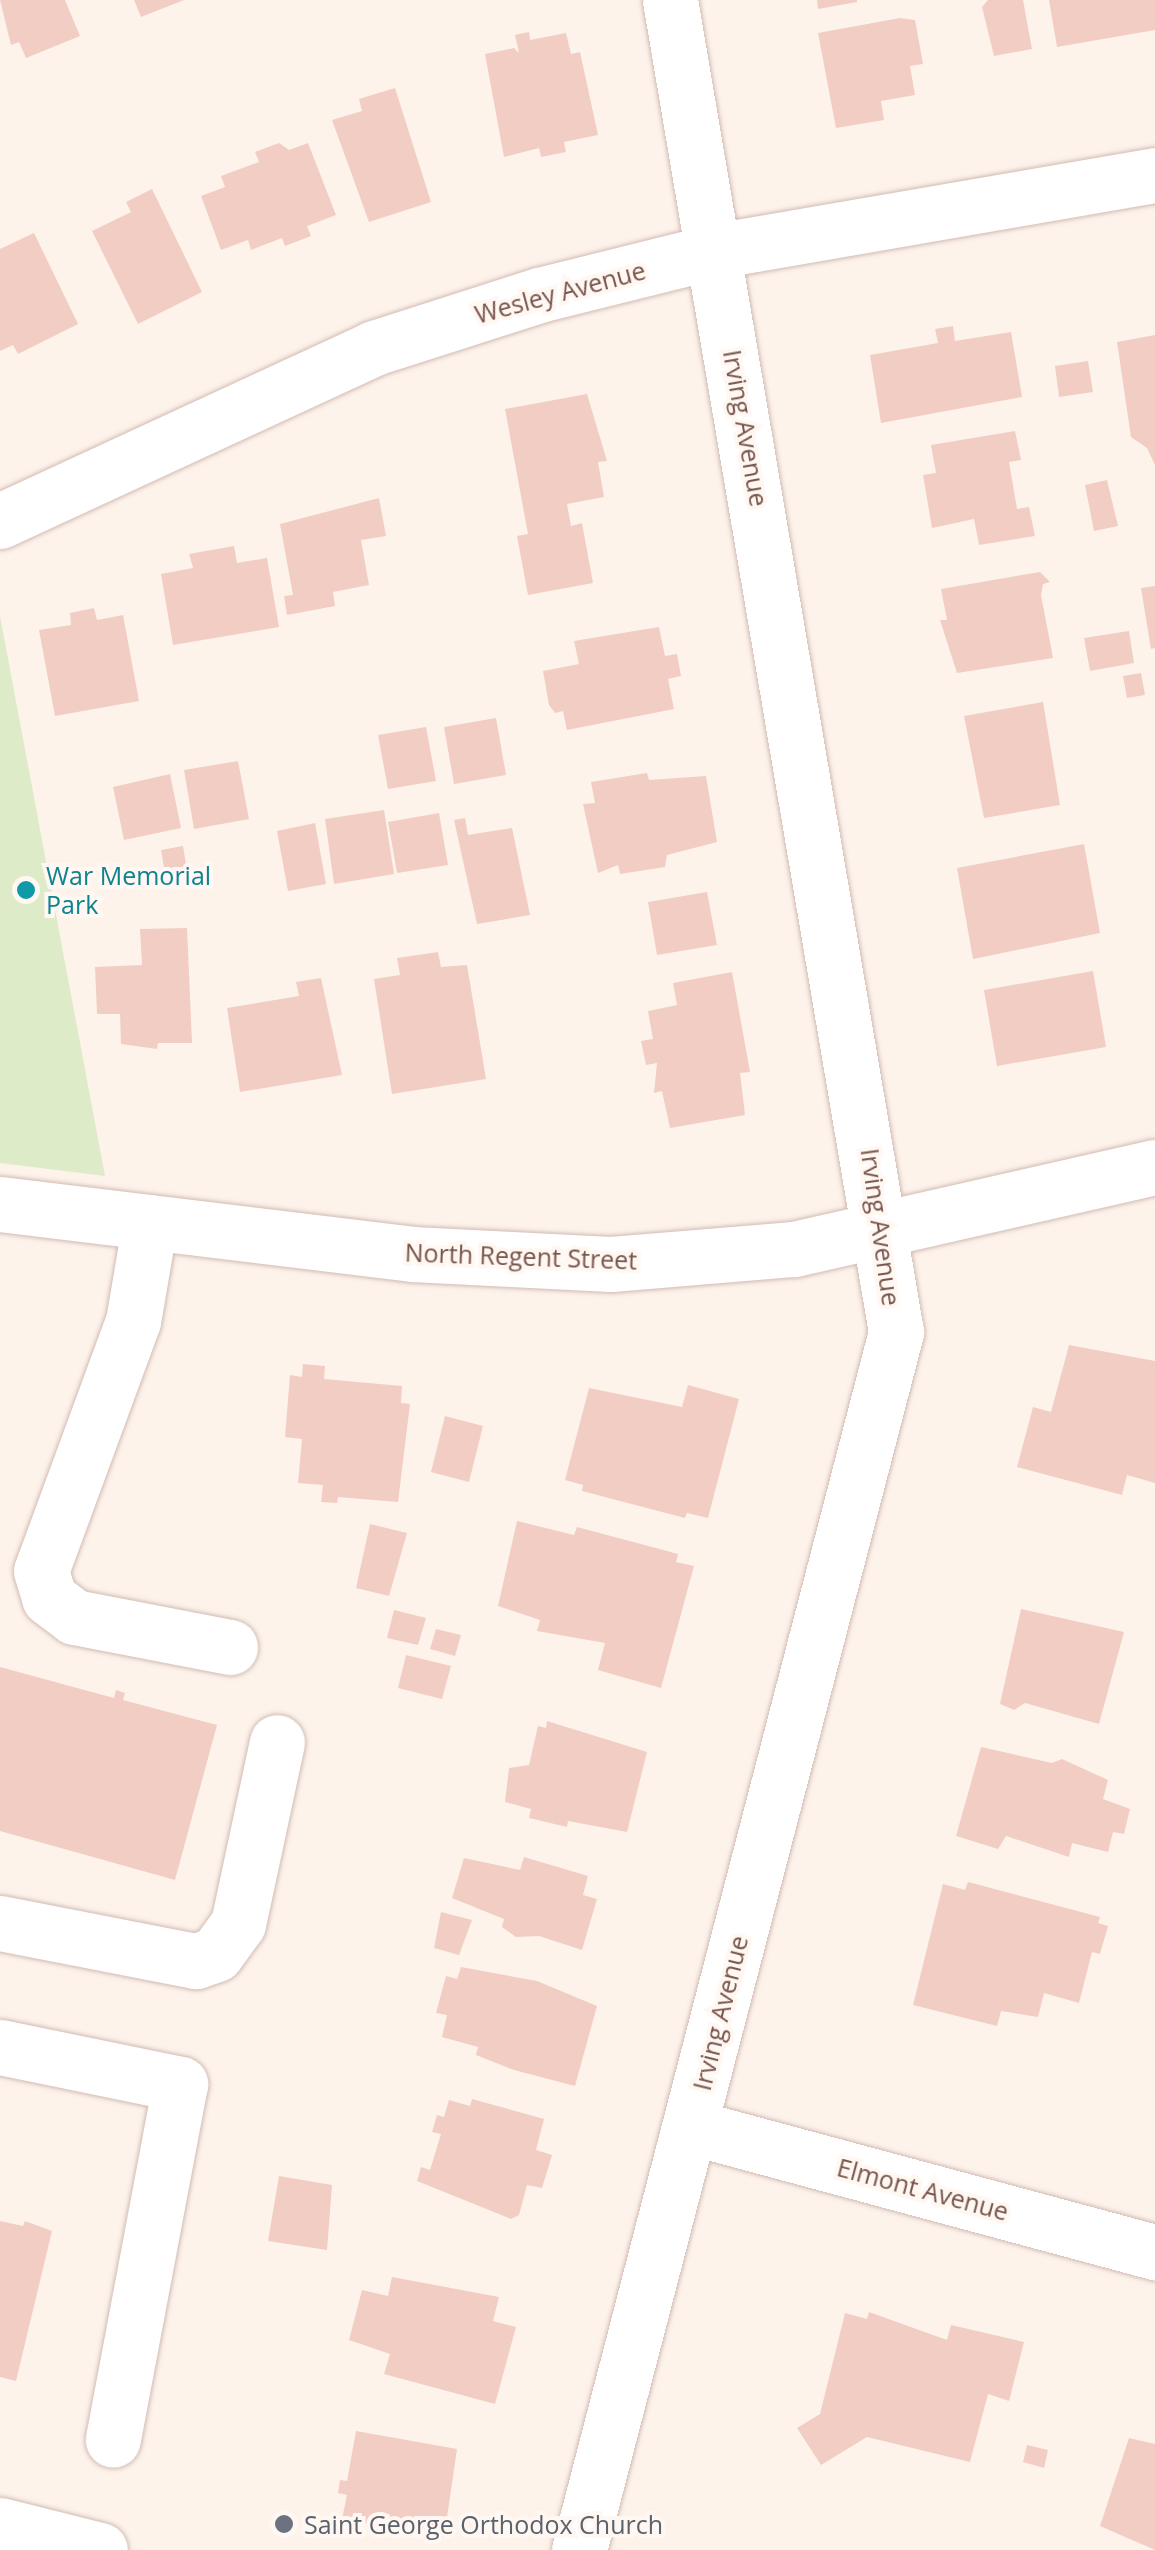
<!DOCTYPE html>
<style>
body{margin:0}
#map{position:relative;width:1155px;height:2550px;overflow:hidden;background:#fdf3eb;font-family:"Open Sans",sans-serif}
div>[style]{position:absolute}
.green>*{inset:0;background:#ddebc9}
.building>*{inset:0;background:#f2cdc3}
.roads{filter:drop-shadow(0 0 2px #d2bbb3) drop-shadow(0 0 2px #d2bbb3)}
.minor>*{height:55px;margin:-27.5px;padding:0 27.5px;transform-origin:27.5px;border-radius:27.5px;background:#fff}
.dots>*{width:28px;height:28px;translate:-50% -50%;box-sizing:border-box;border:5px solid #fff7f2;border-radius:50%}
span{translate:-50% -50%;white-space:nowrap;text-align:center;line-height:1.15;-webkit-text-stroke:8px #fff7f2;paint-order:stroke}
.street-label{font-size:25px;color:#78554d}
.culture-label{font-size:25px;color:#0d838f}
.left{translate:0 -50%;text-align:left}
.worship-label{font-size:25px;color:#5b616d}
</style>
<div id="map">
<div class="green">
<div style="clip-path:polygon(0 616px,105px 1176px,0 1163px)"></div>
</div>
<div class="building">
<div style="clip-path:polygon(0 0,65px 0,80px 36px,26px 58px,19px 42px,11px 45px)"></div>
<div style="clip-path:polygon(134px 0,184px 0,141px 17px)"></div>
<div style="clip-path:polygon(817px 0,857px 0,857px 2px,818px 9px)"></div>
<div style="clip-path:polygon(988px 0,1023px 0,1032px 49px,994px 56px,982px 7px)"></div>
<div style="clip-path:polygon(1049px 0,1155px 0,1155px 30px,1057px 47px)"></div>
<div style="clip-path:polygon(900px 18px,915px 20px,923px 64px,910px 66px,915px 95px,881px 101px,884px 120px,836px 128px,818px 33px)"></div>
<div style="clip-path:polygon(529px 32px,530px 40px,566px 33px,571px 54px,580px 52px,598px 135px,564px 142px,566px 152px,541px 157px,539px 148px,504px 157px,485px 54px,514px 48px,519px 53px,515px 35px)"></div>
<div style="clip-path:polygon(395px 88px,431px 202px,369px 222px,332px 120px,362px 111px,359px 99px)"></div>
<div style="clip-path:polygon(279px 143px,289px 150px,308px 143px,336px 215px,307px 226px,311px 236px,285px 246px,282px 238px,251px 250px,248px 240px,221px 250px,201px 196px,225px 187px,221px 176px,259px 162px,255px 152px)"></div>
<div style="clip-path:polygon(152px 189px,202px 292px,138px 324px,92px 231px,131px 212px,126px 202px)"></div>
<div style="clip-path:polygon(34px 233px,78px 324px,18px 354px,13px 345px,0 351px,0 249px)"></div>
<div style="clip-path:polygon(953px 326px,955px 341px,1011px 332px,1022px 397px,881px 423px,870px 355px,938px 343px,935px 329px)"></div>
<div style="clip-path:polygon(1155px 335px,1155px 465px,1147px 448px,1131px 437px,1117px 342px)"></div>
<div style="clip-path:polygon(1088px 361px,1093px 392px,1059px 397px,1055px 366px)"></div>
<div style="clip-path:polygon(587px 394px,607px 461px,598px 462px,604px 497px,567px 504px,571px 526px,582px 523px,593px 583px,528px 595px,517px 536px,528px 534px,505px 409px)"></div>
<div style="clip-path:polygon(1015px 431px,1021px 460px,1009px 462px,1017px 509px,1029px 507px,1035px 536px,979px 545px,974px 519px,932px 528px,923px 475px,936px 473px,931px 445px)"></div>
<div style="clip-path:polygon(1107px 480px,1118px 526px,1094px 531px,1085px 485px)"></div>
<div style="clip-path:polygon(379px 498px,386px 536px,361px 540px,369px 585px,333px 592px,335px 606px,287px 615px,284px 596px,293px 595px,280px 524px)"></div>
<div style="clip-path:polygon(234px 546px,237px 563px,267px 558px,279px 627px,173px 645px,161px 574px,193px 568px,189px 554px)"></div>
<div style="clip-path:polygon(1040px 572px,1050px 582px,1043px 584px,1041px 595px,1053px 658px,957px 673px,940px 620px,947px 620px,941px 589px)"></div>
<div style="clip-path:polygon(1155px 586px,1155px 648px,1151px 649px,1141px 588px)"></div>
<div style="clip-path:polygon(94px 608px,97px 620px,123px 615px,139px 701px,55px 716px,39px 630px,71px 625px,70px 613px)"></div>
<div style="clip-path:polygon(659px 627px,665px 656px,677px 654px,681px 676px,668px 679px,674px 709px,567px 730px,563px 711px,555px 713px,549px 705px,543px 671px,579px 664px,574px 641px)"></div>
<div style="clip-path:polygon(1129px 631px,1134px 663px,1090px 671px,1084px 638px)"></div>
<div style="clip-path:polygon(1141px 673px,1145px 695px,1127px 698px,1123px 676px)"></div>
<div style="clip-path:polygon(1043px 702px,1060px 805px,984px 818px,964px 716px)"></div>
<div style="clip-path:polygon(496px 718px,506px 775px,454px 784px,444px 727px)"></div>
<div style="clip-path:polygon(426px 727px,436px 781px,388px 789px,378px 735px)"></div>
<div style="clip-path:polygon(238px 761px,249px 819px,194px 829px,184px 770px)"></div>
<div style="clip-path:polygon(647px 773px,649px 780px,706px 776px,717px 842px,667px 855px,665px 867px,620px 874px,618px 865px,598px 873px,583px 804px,595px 803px,591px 782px)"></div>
<div style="clip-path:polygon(170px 774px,181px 828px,124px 840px,113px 787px)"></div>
<div style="clip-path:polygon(384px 810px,394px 874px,334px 884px,325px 819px)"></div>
<div style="clip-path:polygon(439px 813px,448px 865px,397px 873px,388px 822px)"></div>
<div style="clip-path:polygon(465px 818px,468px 835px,512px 828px,530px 915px,477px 924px,454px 820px)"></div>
<div style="clip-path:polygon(315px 823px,326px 884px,288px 891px,277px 831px)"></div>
<div style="clip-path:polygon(1084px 844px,1100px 933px,973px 959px,957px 868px)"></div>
<div style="clip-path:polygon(183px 846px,187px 870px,165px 873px,161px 850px)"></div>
<div style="clip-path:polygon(707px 892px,717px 945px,657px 955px,648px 902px)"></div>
<div style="clip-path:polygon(187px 928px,192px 1043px,158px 1043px,157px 1049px,121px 1044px,120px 1014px,97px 1014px,95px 967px,142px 965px,140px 929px)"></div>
<div style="clip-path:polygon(438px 952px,441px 967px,467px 965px,486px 1079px,392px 1094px,374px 979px,400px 975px,397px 958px)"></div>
<div style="clip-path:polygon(1093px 971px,1106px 1047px,997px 1066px,984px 990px)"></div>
<div style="clip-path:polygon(732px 972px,750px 1072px,740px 1073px,745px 1115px,670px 1128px,662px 1091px,654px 1093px,657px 1063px,646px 1065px,641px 1041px,653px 1039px,648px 1011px,677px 1005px,673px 983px)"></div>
<div style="clip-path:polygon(321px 978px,342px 1075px,240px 1092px,227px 1008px,299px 996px,296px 982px)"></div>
<div style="clip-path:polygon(1069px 1345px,1155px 1361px,1155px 1483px,1127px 1475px,1122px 1495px,1017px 1467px,1033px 1407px,1051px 1412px)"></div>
<div style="clip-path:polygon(303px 1364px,325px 1366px,324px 1379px,402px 1386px,401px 1403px,410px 1404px,398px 1502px,338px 1497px,337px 1503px,321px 1502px,323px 1485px,298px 1483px,302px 1439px,285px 1437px,290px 1375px,302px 1377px)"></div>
<div style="clip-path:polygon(688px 1385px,739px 1399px,708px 1518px,687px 1513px,685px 1518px,582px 1491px,583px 1485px,565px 1480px,589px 1388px,682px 1407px)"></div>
<div style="clip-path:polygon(445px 1416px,483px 1426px,469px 1482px,431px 1472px)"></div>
<div style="clip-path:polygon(517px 1521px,574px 1535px,577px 1527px,678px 1554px,676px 1562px,694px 1566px,661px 1688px,598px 1670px,605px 1643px,537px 1631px,540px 1620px,498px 1606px)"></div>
<div style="clip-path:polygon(370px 1524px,407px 1533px,389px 1596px,356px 1588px)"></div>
<div style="clip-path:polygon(1021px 1609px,1124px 1632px,1099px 1724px,1025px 1703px,1014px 1710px,1000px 1704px)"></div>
<div style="clip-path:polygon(394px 1610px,426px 1618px,418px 1645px,387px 1638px)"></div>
<div style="clip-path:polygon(436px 1629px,461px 1635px,455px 1656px,430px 1649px)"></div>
<div style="clip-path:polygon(406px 1655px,451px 1666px,442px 1699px,398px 1688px)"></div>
<div style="clip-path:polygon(0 1667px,114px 1698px,116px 1690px,125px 1693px,123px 1700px,217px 1725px,175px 1880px,0 1831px)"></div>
<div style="clip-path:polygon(547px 1721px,647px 1752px,627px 1832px,568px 1821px,567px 1827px,529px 1818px,531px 1809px,505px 1802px,509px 1768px,529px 1765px,538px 1726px,546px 1728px)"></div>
<div style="clip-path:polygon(981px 1747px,1052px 1763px,1062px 1759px,1108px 1780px,1103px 1799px,1130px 1809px,1124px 1834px,1113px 1832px,1108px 1852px,1072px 1843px,1069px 1857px,1006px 1836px,998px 1849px,956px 1836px)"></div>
<div style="clip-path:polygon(524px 1857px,588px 1876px,583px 1895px,597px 1899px,582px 1950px,539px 1936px,516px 1937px,502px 1927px,504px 1919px,452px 1898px,464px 1858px,520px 1870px)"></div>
<div style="clip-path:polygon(968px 1882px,1100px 1917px,1098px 1923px,1108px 1926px,1100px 1954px,1092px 1952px,1079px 2003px,1044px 1993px,1038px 2017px,1001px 2011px,997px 2026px,913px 2005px,943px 1884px,965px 1890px)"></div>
<div style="clip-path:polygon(441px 1912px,472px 1920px,459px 1955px,434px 1948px)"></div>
<div style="clip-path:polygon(461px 1967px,537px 1981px,597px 2006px,575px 2086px,514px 2070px,476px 2055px,478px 2047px,442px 2037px,447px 2015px,436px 2013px,446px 1976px,457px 1979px)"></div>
<div style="clip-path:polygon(472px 2099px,544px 2119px,536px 2150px,552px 2155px,542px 2188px,527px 2185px,519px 2215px,511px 2219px,417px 2181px,421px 2167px,430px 2170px,441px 2134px,432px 2132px,437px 2115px,444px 2117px,449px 2100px,470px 2106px)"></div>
<div style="clip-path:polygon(279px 2176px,332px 2185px,327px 2250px,268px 2241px)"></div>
<div style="clip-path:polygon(0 2221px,23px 2226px,25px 2221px,52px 2231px,16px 2381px,0 2377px)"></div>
<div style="clip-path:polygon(392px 2277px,499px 2297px,493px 2321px,516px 2327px,495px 2404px,384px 2374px,390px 2354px,349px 2340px,362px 2290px,388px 2296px)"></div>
<div style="clip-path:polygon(869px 2312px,947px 2340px,951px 2325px,1024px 2342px,1009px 2401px,988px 2394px,970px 2462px,867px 2437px,821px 2465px,797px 2428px,820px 2414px,845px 2313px,867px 2319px)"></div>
<div style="clip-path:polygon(356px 2431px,457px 2449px,444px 2538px,342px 2519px,347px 2495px,338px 2493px,340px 2480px,347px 2481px)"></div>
<div style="clip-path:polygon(1129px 2438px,1155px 2444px,1155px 2550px,1100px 2526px)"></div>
<div style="clip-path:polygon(1027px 2445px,1048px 2450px,1044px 2468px,1023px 2462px)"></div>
</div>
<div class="roads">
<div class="minor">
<div style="left:0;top:521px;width:412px;rotate:-24.8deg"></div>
<div style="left:374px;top:348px;width:173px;rotate:-17.8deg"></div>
<div style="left:539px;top:295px;width:181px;rotate:-14deg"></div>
<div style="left:715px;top:251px;width:447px;rotate:-9.8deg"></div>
<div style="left:0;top:1204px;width:415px;rotate:6.9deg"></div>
<div style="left:412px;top:1254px;width:199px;rotate:2.9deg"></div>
<div style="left:611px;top:1264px;width:184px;rotate:-4.7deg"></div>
<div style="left:794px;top:1249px;width:370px;rotate:-12.8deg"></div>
<div style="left:150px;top:1222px;width:100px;rotate:99.7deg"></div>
<div style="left:133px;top:1321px;width:266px;rotate:110.2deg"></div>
<div style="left:41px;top:1571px;width:28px;rotate:73deg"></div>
<div style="left:49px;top:1598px;width:31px;rotate:37deg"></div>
<div style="left:74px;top:1617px;width:159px;rotate:10.9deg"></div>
<div style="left:0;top:1923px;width:200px;rotate:11deg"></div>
<div style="left:196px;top:1961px;width:21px;rotate:-19deg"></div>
<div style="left:216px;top:1954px;width:37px;rotate:-54deg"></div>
<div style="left:238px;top:1924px;width:186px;rotate:-77.9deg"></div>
<div style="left:0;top:2047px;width:184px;rotate:11.6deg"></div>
<div style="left:180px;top:2084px;width:362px;rotate:100.7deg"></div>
<div style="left:691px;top:2127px;width:481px;rotate:15.1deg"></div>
<div style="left:0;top:2525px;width:103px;rotate:14deg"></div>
<div style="left:579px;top:2550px;width:1259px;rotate:-75.41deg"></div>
<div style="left:896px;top:1332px;width:1351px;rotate:-99.63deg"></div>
</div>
</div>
<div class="dots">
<div style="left:26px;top:890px;background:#0f9aa8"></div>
<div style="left:284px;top:2524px;background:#6b7280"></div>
</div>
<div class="street-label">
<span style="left:560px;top:292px;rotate:-15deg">Wesley Avenue</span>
<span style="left:746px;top:428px;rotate:80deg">Irving Avenue</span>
<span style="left:881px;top:1227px;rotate:82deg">Irving Avenue</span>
<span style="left:521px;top:1256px;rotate:2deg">North Regent Street</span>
<span style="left:720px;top:2013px;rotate:-76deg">Irving Avenue</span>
<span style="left:923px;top:2189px;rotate:15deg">Elmont Avenue</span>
</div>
<div class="culture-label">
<span class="left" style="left:46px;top:890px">War Memorial<br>Park</span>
</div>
<div class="worship-label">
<span class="left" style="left:304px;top:2524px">Saint George Orthodox Church</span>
</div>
</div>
